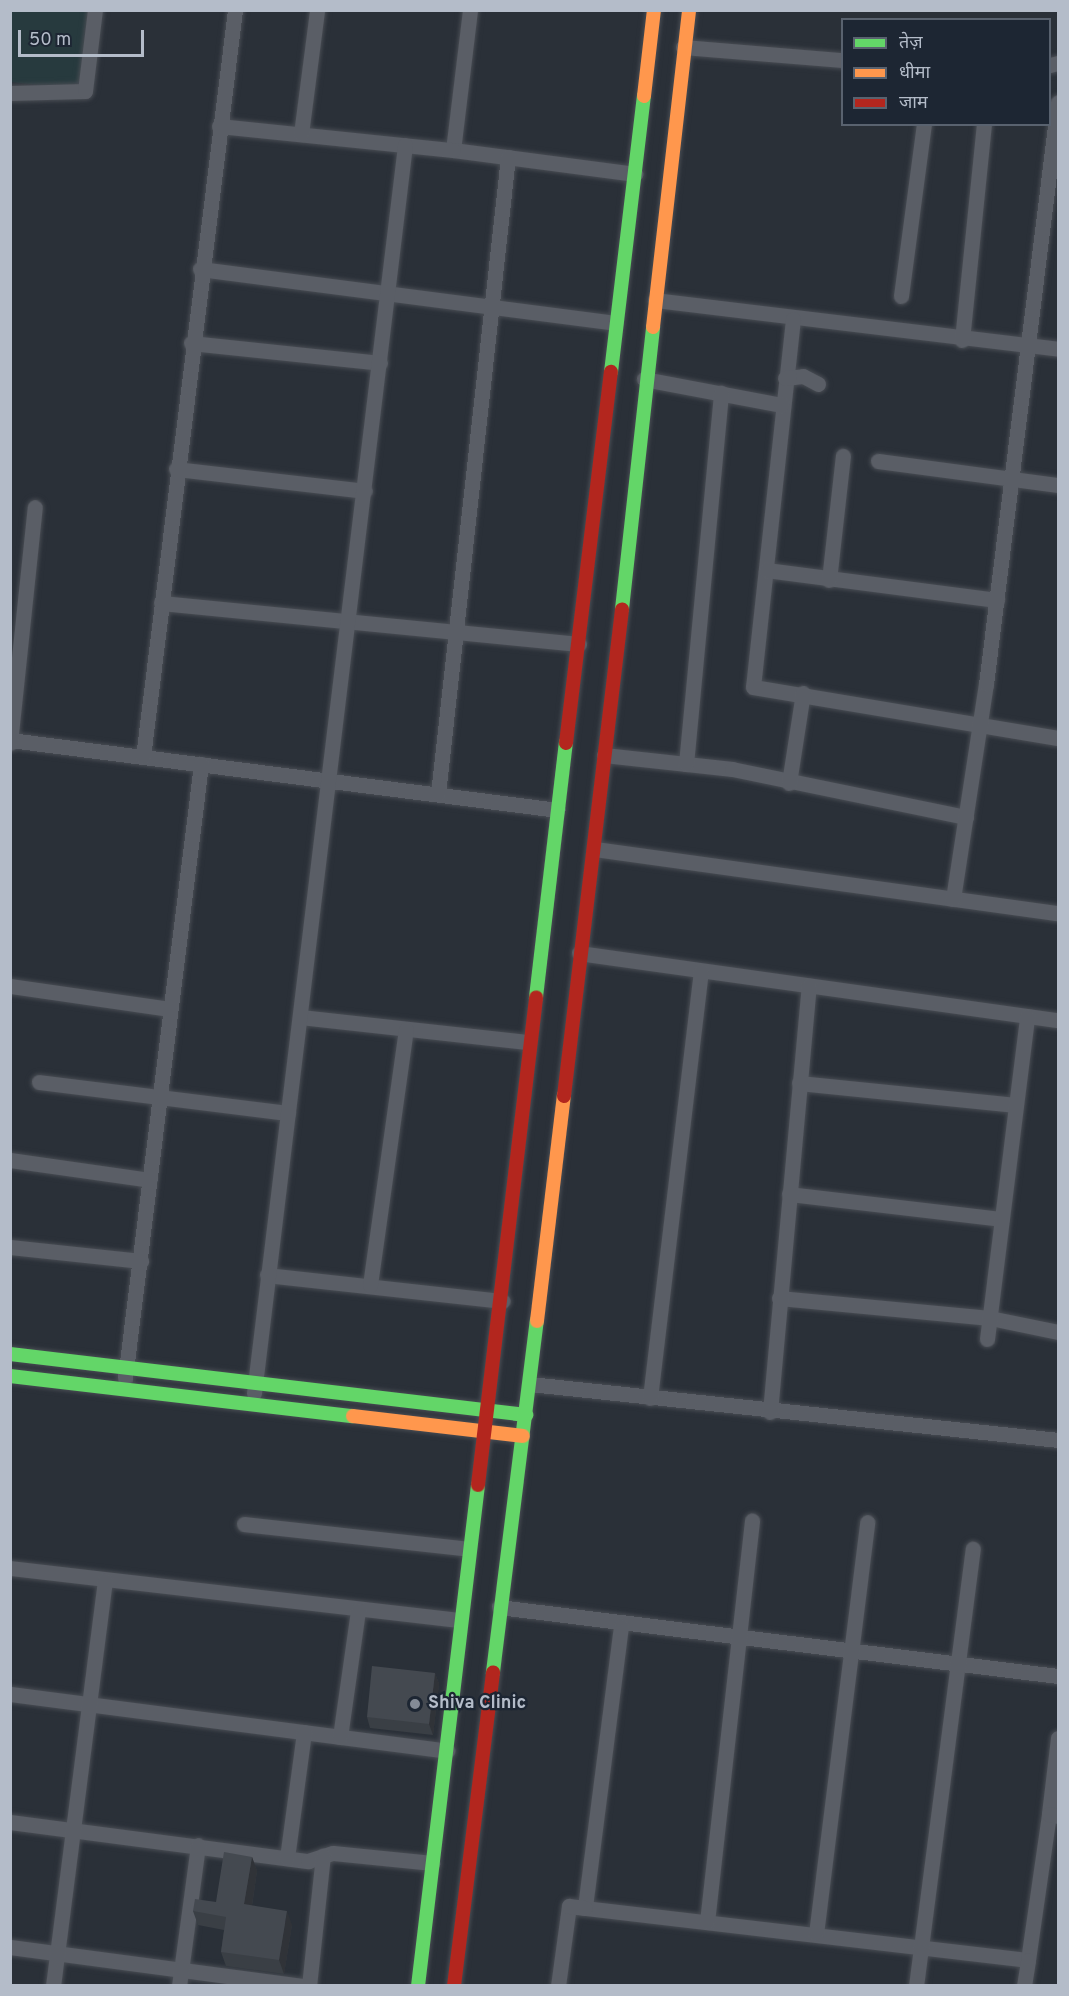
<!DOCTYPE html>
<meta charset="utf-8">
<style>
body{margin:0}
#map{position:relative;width:1069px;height:1996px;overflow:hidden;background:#2a3038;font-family:Overpass,"Noto Sans Devanagari",sans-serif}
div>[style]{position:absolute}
.green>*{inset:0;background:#273a3e}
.roads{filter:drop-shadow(0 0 2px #484c53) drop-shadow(0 0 2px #484c53)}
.street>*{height:15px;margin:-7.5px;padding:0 7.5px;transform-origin:7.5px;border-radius:7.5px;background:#5a5e66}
.fast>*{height:14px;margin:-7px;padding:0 7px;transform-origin:7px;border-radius:7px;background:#63d668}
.slow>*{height:14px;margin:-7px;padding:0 7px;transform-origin:7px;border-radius:7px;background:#ff974d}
.jam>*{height:14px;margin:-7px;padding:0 7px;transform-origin:7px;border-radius:7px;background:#b3261e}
.wall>*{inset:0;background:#3a3f45}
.shaded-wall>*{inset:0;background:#303338}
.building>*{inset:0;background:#444950}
.dots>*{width:16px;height:16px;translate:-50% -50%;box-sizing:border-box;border:3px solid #1d2633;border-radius:50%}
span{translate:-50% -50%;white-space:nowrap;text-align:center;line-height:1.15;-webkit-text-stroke:4.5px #1d2633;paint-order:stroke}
.poi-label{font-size:18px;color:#b4bcc9;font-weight:700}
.left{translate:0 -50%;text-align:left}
.frame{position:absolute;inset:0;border:12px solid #b4bcc9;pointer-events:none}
.legend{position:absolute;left:841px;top:18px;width:210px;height:108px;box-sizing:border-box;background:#1d2633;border:2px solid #59626f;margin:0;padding:8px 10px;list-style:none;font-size:18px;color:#b4bcc9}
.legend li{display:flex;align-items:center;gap:12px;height:30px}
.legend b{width:30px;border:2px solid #59626f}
.scale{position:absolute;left:18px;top:30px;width:126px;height:27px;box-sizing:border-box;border:3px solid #b4bcc9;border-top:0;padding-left:8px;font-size:18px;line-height:21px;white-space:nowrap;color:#b4bcc9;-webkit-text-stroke:4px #1d2633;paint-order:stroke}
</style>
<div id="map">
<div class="green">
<div style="clip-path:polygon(11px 11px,93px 11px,84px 90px,11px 82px)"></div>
</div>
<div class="roads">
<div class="street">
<div style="left:470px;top:10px;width:141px;rotate:96.9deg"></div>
<div style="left:453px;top:150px;width:184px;rotate:7.5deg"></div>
<div style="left:683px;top:47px;width:160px;rotate:4.7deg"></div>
<div style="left:1050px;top:65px;width:8px;rotate:-14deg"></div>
<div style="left:10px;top:93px;width:75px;rotate:-1.5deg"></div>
<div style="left:85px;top:91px;width:82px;rotate:-83deg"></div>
<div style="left:219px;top:126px;width:235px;rotate:5.9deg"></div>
<div style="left:301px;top:134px;width:125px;rotate:-82.6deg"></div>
<div style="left:200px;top:269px;width:419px;rotate:7.4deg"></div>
<div style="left:901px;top:296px;width:174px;rotate:-82.4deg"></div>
<div style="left:655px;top:300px;width:406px;rotate:6.9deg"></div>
<div style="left:793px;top:319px;width:370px;rotate:96.2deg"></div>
<div style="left:753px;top:687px;width:309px;rotate:9.5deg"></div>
<div style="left:962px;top:340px;width:217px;rotate:-84.2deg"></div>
<div style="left:191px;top:343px;width:190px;rotate:6deg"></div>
<div style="left:785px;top:378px;width:18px;rotate:-6deg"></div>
<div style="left:803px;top:376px;width:17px;rotate:28deg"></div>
<div style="left:644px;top:379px;width:140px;rotate:10.7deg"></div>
<div style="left:878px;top:461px;width:182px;rotate:7.6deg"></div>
<div style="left:176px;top:469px;width:190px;rotate:6.6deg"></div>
<div style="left:766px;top:570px;width:233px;rotate:7.4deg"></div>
<div style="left:829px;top:580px;width:125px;rotate:-83.6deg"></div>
<div style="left:161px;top:603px;width:420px;rotate:5.6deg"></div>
<div style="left:10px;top:740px;width:552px;rotate:7.28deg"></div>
<div style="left:10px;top:743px;width:237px;rotate:-84deg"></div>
<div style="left:604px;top:755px;width:129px;rotate:6.2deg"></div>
<div style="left:732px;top:769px;width:239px;rotate:11.6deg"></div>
<div style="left:143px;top:757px;width:753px;rotate:-82.98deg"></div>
<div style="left:686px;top:764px;width:373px;rotate:-84.6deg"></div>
<div style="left:789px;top:783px;width:91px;rotate:-81.2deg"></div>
<div style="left:438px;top:794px;width:641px;rotate:-83.73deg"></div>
<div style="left:595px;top:849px;width:467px;rotate:7.9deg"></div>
<div style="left:953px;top:899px;width:218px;rotate:-81.3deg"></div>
<div style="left:986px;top:684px;width:586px;rotate:-82.95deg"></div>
<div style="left:579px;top:953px;width:484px;rotate:8deg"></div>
<div style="left:10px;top:986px;width:161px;rotate:8.2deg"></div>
<div style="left:301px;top:1017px;width:229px;rotate:6.3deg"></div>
<div style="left:39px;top:1082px;width:251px;rotate:7.1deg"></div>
<div style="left:799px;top:1083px;width:218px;rotate:5.8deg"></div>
<div style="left:10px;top:1160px;width:141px;rotate:8.1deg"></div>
<div style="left:789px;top:1194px;width:214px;rotate:6.7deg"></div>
<div style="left:10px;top:1247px;width:132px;rotate:6.1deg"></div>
<div style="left:267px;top:1275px;width:237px;rotate:6.3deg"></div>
<div style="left:370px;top:1285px;width:258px;rotate:-82deg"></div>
<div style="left:779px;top:1298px;width:212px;rotate:5.4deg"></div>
<div style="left:990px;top:1318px;width:69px;rotate:11.6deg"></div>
<div style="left:987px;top:1339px;width:325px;rotate:-82.9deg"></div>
<div style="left:125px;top:1378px;width:619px;rotate:-82.94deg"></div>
<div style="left:530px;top:1384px;width:531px;rotate:6.05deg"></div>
<div style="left:254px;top:1393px;width:1257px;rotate:-83.1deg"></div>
<div style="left:650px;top:1398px;width:430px;rotate:-83.2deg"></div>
<div style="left:770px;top:1412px;width:428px;rotate:-84.8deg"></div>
<div style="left:244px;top:1524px;width:226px;rotate:6.3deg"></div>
<div style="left:10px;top:1568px;width:453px;rotate:6.6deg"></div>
<div style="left:499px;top:1607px;width:563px;rotate:7.04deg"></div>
<div style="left:621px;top:1626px;width:284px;rotate:97.3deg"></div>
<div style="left:585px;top:1908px;width:446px;rotate:6.7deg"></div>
<div style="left:1028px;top:1960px;width:148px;rotate:-81.8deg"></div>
<div style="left:10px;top:1694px;width:441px;rotate:7.4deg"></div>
<div style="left:340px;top:1737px;width:128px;rotate:-81.9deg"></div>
<div style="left:1058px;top:1738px;width:77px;rotate:96.8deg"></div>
<div style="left:1049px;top:1814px;width:9px;rotate:13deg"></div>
<div style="left:10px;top:1822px;width:301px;rotate:7.5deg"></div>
<div style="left:308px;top:1861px;width:26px;rotate:-18deg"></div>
<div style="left:333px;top:1853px;width:100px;rotate:5.7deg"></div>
<div style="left:287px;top:1858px;width:127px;rotate:-82.3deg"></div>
<div style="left:707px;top:1922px;width:404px;rotate:-83.6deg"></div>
<div style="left:816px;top:1934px;width:415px;rotate:-82.9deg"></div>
<div style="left:10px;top:1947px;width:295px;rotate:7.6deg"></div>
<div style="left:53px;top:1986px;width:409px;rotate:-82.7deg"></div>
<div style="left:179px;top:1986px;width:142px;rotate:-82.3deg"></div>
<div style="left:309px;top:1986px;width:131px;rotate:-83.9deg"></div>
<div style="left:558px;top:1986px;width:81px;rotate:-82.2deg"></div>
<div style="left:569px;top:1906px;width:16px;rotate:7deg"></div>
<div style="left:916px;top:1986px;width:441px;rotate:-82.6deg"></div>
<div style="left:1024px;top:1986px;width:26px;rotate:-81deg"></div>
</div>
<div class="fast">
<div style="left:611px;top:372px;width:278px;rotate:-83.2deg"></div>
<div style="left:622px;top:609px;width:284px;rotate:-83.7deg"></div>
<div style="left:536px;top:997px;width:256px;rotate:-83.3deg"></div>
<div style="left:10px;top:1354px;width:520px;rotate:6.74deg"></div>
<div style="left:10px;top:1376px;width:345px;rotate:6.7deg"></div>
<div style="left:493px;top:1672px;width:354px;rotate:-82.9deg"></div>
<div style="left:418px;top:1986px;width:505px;rotate:-83.17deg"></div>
</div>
<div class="slow">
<div style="left:644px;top:96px;width:87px;rotate:-83.4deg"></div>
<div style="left:653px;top:327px;width:319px;rotate:-83.5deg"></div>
<div style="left:537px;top:1321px;width:227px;rotate:-83.2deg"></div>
<div style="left:353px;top:1416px;width:171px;rotate:6.7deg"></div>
</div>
<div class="jam">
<div style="left:566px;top:743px;width:374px;rotate:-83.1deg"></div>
<div style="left:564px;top:1096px;width:490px;rotate:-83.2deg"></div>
<div style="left:478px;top:1485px;width:491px;rotate:-83.2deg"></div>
<div style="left:454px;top:1986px;width:316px;rotate:-82.9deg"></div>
</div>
</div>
<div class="wall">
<div style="clip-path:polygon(435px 1673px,439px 1684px,433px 1735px,370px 1728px,367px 1717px)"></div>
<div style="clip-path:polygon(252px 1857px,257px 1871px,252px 1906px,292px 1925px,284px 1974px,226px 1966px,221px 1952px,224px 1930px,198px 1925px,193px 1911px,216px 1902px)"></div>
</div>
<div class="shaded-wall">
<div style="clip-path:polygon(435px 1673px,439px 1684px,433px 1735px,429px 1724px)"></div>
<div style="clip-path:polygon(252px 1857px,257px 1871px,250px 1918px,244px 1904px)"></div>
<div style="clip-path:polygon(287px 1911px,292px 1925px,284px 1974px,279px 1960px)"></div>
</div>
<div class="building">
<div style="clip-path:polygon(372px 1666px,435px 1673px,429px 1724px,367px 1717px)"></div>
<div style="clip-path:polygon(224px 1852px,252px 1857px,244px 1904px,287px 1911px,279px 1960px,221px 1952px,226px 1917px,193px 1911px,195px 1899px,216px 1902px)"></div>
</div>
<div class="dots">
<div style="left:415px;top:1704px;background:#848b96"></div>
</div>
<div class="poi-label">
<span class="left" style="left:428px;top:1704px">Shiva Clinic</span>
</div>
<div class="frame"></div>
<ul class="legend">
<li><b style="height:8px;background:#63d668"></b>तेज़</li>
<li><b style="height:8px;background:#ff974d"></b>धीमा</li>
<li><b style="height:8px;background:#b3261e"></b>जाम</li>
</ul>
<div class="scale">50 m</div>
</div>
